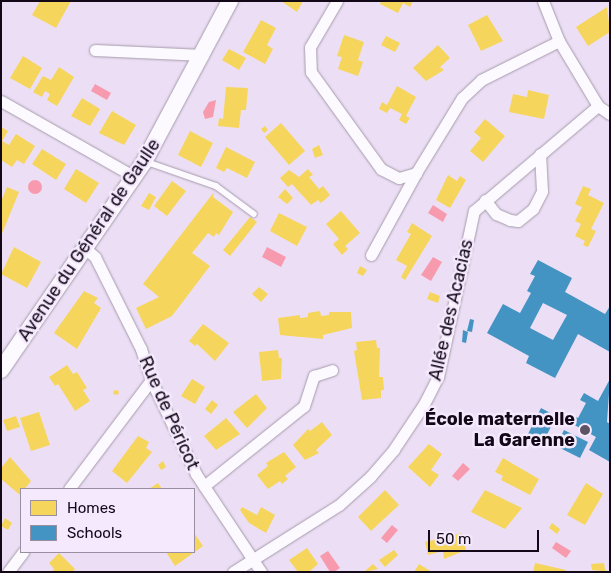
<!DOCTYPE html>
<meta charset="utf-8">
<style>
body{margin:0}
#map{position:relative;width:611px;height:573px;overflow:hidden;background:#ecdff5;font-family:Rubik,sans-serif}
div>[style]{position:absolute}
.water>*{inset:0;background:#f79aae}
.round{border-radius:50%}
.homes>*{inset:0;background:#f6d55c}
.schools>*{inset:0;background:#4393c3}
.roads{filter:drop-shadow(0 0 1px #a59aac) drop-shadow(0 0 1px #a59aac)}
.lane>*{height:5.5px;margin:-2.75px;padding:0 2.75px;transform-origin:2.75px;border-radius:2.75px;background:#fcfafe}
.street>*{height:11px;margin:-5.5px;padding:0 5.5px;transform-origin:5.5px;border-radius:5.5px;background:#fcfafe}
.secondary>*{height:16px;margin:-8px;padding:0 8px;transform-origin:8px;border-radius:8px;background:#fcfafe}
.dots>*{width:14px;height:14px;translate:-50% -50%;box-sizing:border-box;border:2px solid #f5e9fd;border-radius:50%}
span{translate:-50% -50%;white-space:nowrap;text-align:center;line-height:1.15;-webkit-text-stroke:5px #f5e9fd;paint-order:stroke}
.street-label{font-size:18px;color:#120818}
.poi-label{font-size:18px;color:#120818;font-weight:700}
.right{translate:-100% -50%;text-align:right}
.frame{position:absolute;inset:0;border:2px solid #120818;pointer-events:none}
.legend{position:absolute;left:20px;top:488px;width:175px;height:65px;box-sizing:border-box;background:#f5e9fd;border:1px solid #9a8fa1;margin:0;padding:6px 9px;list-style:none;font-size:15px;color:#120818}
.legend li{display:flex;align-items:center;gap:10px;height:25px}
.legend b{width:25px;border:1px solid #9a8fa1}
.scale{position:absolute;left:428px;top:530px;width:111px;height:22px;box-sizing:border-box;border:2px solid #120818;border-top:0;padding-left:6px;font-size:15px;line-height:18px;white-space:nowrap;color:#120818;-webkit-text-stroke:4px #f5e9fd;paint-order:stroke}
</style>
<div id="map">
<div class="water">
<div style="clip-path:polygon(95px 84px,111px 93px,107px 100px,91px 91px)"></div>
<div style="clip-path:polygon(216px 100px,213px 117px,205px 119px,203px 112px,209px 102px)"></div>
<div class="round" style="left:28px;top:180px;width:14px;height:14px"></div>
<div style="clip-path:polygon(433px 205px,447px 214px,443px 222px,428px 213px)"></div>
<div style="clip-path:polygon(267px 247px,286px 257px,281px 267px,262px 257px)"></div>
<div style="clip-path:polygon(433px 257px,442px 262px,431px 281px,421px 275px)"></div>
<div style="clip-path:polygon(463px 463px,470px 469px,458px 481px,452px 476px)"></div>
<div style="clip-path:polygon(392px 525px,398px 530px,387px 543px,381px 538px)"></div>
<div style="clip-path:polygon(556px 542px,571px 551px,566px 558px,552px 548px)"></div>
<div style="clip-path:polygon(328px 551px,340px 568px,334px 572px,330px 572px,320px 556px)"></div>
</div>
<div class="homes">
<div style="clip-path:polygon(40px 1px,71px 1px,56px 28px,32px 15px)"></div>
<div style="clip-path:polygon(281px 1px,303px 1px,297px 12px)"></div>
<div style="clip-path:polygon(381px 1px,413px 1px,410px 7px,403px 3px,398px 13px,380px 4px)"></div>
<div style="clip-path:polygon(607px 7px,610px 32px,588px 46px,576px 27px)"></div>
<div style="clip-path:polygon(487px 15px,503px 41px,481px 51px,468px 25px)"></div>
<div style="clip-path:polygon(261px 20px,276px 28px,267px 45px,273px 49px,265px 64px,243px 52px)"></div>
<div style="clip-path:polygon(344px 35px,364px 42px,358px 60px,363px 62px,358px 76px,338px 69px,342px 57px,337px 56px)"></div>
<div style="clip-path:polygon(386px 36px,400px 43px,395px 52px,381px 45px)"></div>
<div style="clip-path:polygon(438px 45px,450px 58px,440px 67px,444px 70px,426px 81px,413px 68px)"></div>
<div style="clip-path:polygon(229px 49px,246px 58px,239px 70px,222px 60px)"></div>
<div style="clip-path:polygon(23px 56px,42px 68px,30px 89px,10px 78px)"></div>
<div style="clip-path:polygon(59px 67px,74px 77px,57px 106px,47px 100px,50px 94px,45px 91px,42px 97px,33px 92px,43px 76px,51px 80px)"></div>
<div style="clip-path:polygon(397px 86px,416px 97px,406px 116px,410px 118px,406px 124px,399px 120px,402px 114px,390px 108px,387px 113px,379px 109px,382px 102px,387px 105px)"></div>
<div style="clip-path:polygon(226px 87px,248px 88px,246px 110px,241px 110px,239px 128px,218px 126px,219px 118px,223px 119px)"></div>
<div style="clip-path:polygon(528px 90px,549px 95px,544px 119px,509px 112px,513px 94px,527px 97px)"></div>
<div style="clip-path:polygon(82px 98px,100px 109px,90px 126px,71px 116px)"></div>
<div style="clip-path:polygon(112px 111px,136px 125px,124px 145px,99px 133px)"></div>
<div style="clip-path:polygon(485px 119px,505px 136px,483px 162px,470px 151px,481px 138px,474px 132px)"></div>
<div style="clip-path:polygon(281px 123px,305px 151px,289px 165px,265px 137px)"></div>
<div style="clip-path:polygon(265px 126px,268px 130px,264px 133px,261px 129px)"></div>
<div style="clip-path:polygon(1px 127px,8px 131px,2px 141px,9px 145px,16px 134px,35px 146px,24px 164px,17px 160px,12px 167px,1px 160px)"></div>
<div style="clip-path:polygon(190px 131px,213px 143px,201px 167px,178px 155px)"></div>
<div style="clip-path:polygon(319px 145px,323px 155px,315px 158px,312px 149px)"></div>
<div style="clip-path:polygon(226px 147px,255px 162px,247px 178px,227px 168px,224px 172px,216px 168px)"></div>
<div style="clip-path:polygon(42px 149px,66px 164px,56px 180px,32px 164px)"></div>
<div style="clip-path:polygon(76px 169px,99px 183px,86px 203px,64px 189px)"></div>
<div style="clip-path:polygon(308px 169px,313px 175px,309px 177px,319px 189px,323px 186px,330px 195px,321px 203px,318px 200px,311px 205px,292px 184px,288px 187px,280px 178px,289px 170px,299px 177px)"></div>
<div style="clip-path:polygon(448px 175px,457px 181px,460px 176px,466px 180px,450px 208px,436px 200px)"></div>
<div style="clip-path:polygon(172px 181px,186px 191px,167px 216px,154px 206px)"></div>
<div style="clip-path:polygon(583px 186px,591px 189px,588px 195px,604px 203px,591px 229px,596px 231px,588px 247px,583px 245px,585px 241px,575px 236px,581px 224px,575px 221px,582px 207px,575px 204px)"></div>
<div style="clip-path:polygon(7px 187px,19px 192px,1px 236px,1px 201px)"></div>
<div style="clip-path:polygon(285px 189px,293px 198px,287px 204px,278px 197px)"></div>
<div style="clip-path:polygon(214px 192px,213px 197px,233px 212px,219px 235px,216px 233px,214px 237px,208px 233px,192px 253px,210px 266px,172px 316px,146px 329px,136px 308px,159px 297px,143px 284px)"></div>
<div style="clip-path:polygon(149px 193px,156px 197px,149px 210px,141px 206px)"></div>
<div style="clip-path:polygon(341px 211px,360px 233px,345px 246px,348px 249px,342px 255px,333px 244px,339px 239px,326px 224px)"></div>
<div style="clip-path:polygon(279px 213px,307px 227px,297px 246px,270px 231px)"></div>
<div style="clip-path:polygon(250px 217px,257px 222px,230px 256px,223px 250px)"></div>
<div style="clip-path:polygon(412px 223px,432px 236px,405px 280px,401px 277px,407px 266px,396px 260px,411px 234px,407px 232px)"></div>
<div style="clip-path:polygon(14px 247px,41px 262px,27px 288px,1px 274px)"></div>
<div style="clip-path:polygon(360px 266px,367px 270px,363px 276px,357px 273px)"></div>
<div style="clip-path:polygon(259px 287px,268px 294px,261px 302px,252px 294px)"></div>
<div style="clip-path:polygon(84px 291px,98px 298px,94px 303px,101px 308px,77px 349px,54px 333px)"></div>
<div style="clip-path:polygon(430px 292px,440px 296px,438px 303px,427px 299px)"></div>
<div style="clip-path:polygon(320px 311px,321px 316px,329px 315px,329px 312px,351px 312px,352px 328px,323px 335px,323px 339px,280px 335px,278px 318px,300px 315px,300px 318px,308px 317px,308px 313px)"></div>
<div style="clip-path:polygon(203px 324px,229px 343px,215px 361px,197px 344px,195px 346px,189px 341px)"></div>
<div style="clip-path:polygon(376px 340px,377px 348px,380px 348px,379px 377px,383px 377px,384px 390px,381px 390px,381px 398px,362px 400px,354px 351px,357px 350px,356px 342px)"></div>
<div style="clip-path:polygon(278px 350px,279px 358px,282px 358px,281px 379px,262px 381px,259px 352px)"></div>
<div style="clip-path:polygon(67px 365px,73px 374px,77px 372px,87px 388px,83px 390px,90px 401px,75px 411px,58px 384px,55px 386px,49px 377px)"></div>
<div style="clip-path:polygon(192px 379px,205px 387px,195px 404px,181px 396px)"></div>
<div style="clip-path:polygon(114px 390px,119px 391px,118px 395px,113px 394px)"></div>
<div style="clip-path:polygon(256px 394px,267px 408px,247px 428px,233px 412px)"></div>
<div style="clip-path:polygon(212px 400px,218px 405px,211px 414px,205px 409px)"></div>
<div style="clip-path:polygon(39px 412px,50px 445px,31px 451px,20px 418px)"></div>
<div style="clip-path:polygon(16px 416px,20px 427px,7px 431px,3px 420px)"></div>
<div style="clip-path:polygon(226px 418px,240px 434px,216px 450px,204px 436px)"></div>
<div style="clip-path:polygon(322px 422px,332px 435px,316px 450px,319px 453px,305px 460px,293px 445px,308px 429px,310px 431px)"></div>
<div style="clip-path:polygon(138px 436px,149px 442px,146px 448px,152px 452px,127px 483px,112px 471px)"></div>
<div style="clip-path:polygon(429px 444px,442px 454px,431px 470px,439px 475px,430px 487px,408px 467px)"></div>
<div style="clip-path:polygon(284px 452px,296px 467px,285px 476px,288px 479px,282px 484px,280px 481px,268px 489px,257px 475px,268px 466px,266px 463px)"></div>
<div style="clip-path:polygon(10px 457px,31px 481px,20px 495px,1px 479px,1px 468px)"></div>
<div style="clip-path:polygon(503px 458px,539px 479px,530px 495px,501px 480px,503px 476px,495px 472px)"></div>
<div style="clip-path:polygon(163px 461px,166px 467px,161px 470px,158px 465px)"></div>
<div style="clip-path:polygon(158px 483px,162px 489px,149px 489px)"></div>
<div style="clip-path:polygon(586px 483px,603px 494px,585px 525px,567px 515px)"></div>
<div style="clip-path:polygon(385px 490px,399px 505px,371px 531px,358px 517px)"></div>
<div style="clip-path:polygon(485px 490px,522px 508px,505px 529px,471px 512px)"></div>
<div style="clip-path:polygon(242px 507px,257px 515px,261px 507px,275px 515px,266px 533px,249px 523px,240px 510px)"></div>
<div style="clip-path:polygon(5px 518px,12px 523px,8px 530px,1px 526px)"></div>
<div style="clip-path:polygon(552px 523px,560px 529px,557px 534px,549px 528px)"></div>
<div style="clip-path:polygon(194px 533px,203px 546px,175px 566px,166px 552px,194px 552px)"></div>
<div style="clip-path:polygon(462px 533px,466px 550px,444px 559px,443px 551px,428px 555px,425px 542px)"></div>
<div style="clip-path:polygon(307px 548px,318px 564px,309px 572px,298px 572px,289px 560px)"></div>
<div style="clip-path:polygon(394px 550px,398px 555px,385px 567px,379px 560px)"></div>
<div style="clip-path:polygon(59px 553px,75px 569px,73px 572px,51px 572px,54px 569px,49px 563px)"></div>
<div style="clip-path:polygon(535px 563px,566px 570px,566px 572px,533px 572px)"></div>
<div style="clip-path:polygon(604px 563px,605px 570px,610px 572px,592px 570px,591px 564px)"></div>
<div style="clip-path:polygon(373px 564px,378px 569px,364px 572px)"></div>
<div style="clip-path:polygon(419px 564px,432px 572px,414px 572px)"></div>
</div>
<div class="schools">
<div style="clip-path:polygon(evenodd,538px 260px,572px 278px,565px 292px,605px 314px,610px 306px,610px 352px,578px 334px,555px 378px,526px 363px,529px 356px,487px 333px,503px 304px,520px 313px,531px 293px,527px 291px,535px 276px,530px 274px,538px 260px,543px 303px,567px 315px,553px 340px,530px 328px,543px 303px)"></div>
<div style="clip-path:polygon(470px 319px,474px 320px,472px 332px,467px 331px)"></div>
<div style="clip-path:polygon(463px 330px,468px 332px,466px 343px,462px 342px)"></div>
<div style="clip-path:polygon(610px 379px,607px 422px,610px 424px,610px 462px,589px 450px,596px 437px,569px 422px,573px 415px,578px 418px,586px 403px,580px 400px,584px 393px,598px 401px)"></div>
<div style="clip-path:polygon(541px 408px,556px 416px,542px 445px,526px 438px)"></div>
<div style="clip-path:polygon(564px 430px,588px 442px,580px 458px,556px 446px)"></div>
</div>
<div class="roads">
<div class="lane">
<div style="left:147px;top:162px;width:73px;rotate:19.2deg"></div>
<div style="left:216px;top:186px;width:47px;rotate:36.4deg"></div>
</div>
<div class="street">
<div style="left:337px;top:1px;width:53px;rotate:120.4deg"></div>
<div style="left:310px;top:47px;width:25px;rotate:88deg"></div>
<div style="left:311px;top:72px;width:120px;rotate:54.2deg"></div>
<div style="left:381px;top:169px;width:20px;rotate:27deg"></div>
<div style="left:399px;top:178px;width:18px;rotate:-16deg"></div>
<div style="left:416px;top:173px;width:88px;rotate:-58.5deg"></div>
<div style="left:462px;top:98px;width:26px;rotate:-43deg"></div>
<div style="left:481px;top:80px;width:87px;rotate:-26.6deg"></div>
<div style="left:543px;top:1px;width:43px;rotate:68.2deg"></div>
<div style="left:559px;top:41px;width:76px;rotate:59deg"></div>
<div style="left:598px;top:106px;width:14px;rotate:34deg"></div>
<div style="left:95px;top:50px;width:108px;rotate:2.7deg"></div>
<div style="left:1px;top:101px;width:154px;rotate:29.6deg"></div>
<div style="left:485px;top:200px;width:18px;rotate:52deg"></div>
<div style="left:496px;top:214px;width:15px;rotate:23deg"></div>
<div style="left:510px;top:220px;width:8px;rotate:7deg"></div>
<div style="left:518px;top:221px;width:19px;rotate:-39deg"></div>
<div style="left:533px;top:209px;width:20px;rotate:-63deg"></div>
<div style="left:542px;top:191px;width:37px;rotate:-93deg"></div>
<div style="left:87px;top:250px;width:11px;rotate:41deg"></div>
<div style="left:95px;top:257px;width:103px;rotate:63.4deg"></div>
<div style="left:141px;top:349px;width:33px;rotate:72deg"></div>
<div style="left:151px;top:380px;width:104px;rotate:64.4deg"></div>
<div style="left:196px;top:474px;width:118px;rotate:56.4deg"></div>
<div style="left:371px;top:255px;width:94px;rotate:-61.2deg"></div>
<div style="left:204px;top:486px;width:128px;rotate:-38.7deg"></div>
<div style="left:304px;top:406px;width:32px;rotate:-72deg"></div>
<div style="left:314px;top:376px;width:19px;rotate:-18deg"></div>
<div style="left:69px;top:489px;width:136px;rotate:-53deg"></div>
<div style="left:8px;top:572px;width:25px;rotate:-53deg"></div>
<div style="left:233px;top:572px;width:125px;rotate:-32.3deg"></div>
<div style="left:339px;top:505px;width:42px;rotate:-42.1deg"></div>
<div style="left:370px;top:477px;width:37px;rotate:-49deg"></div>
<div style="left:394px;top:449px;width:54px;rotate:-56.3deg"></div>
<div style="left:424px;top:404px;width:30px;rotate:-63deg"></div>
<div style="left:438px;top:377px;width:170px;rotate:-77.8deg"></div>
<div style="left:474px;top:211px;width:162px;rotate:-40.3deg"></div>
</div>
<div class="secondary">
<div style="left:1px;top:370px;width:252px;rotate:-55.5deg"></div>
<div style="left:144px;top:162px;width:183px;rotate:-61.9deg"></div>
</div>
</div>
<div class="dots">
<div style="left:585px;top:430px;background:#5e5365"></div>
</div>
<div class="street-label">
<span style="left:89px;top:240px;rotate:-56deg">Avenue du Général de Gaulle</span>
<span style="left:451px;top:310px;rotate:-77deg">Allée des Acacias</span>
<span style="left:169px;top:413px;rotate:66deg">Rue de Péricot</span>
</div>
<div class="poi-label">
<span class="right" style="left:575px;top:430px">École maternelle<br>La Garenne</span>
</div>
<div class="frame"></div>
<ul class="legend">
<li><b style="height:14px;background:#f6d55c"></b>Homes</li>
<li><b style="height:14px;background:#4393c3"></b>Schools</li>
</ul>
<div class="scale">50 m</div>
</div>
